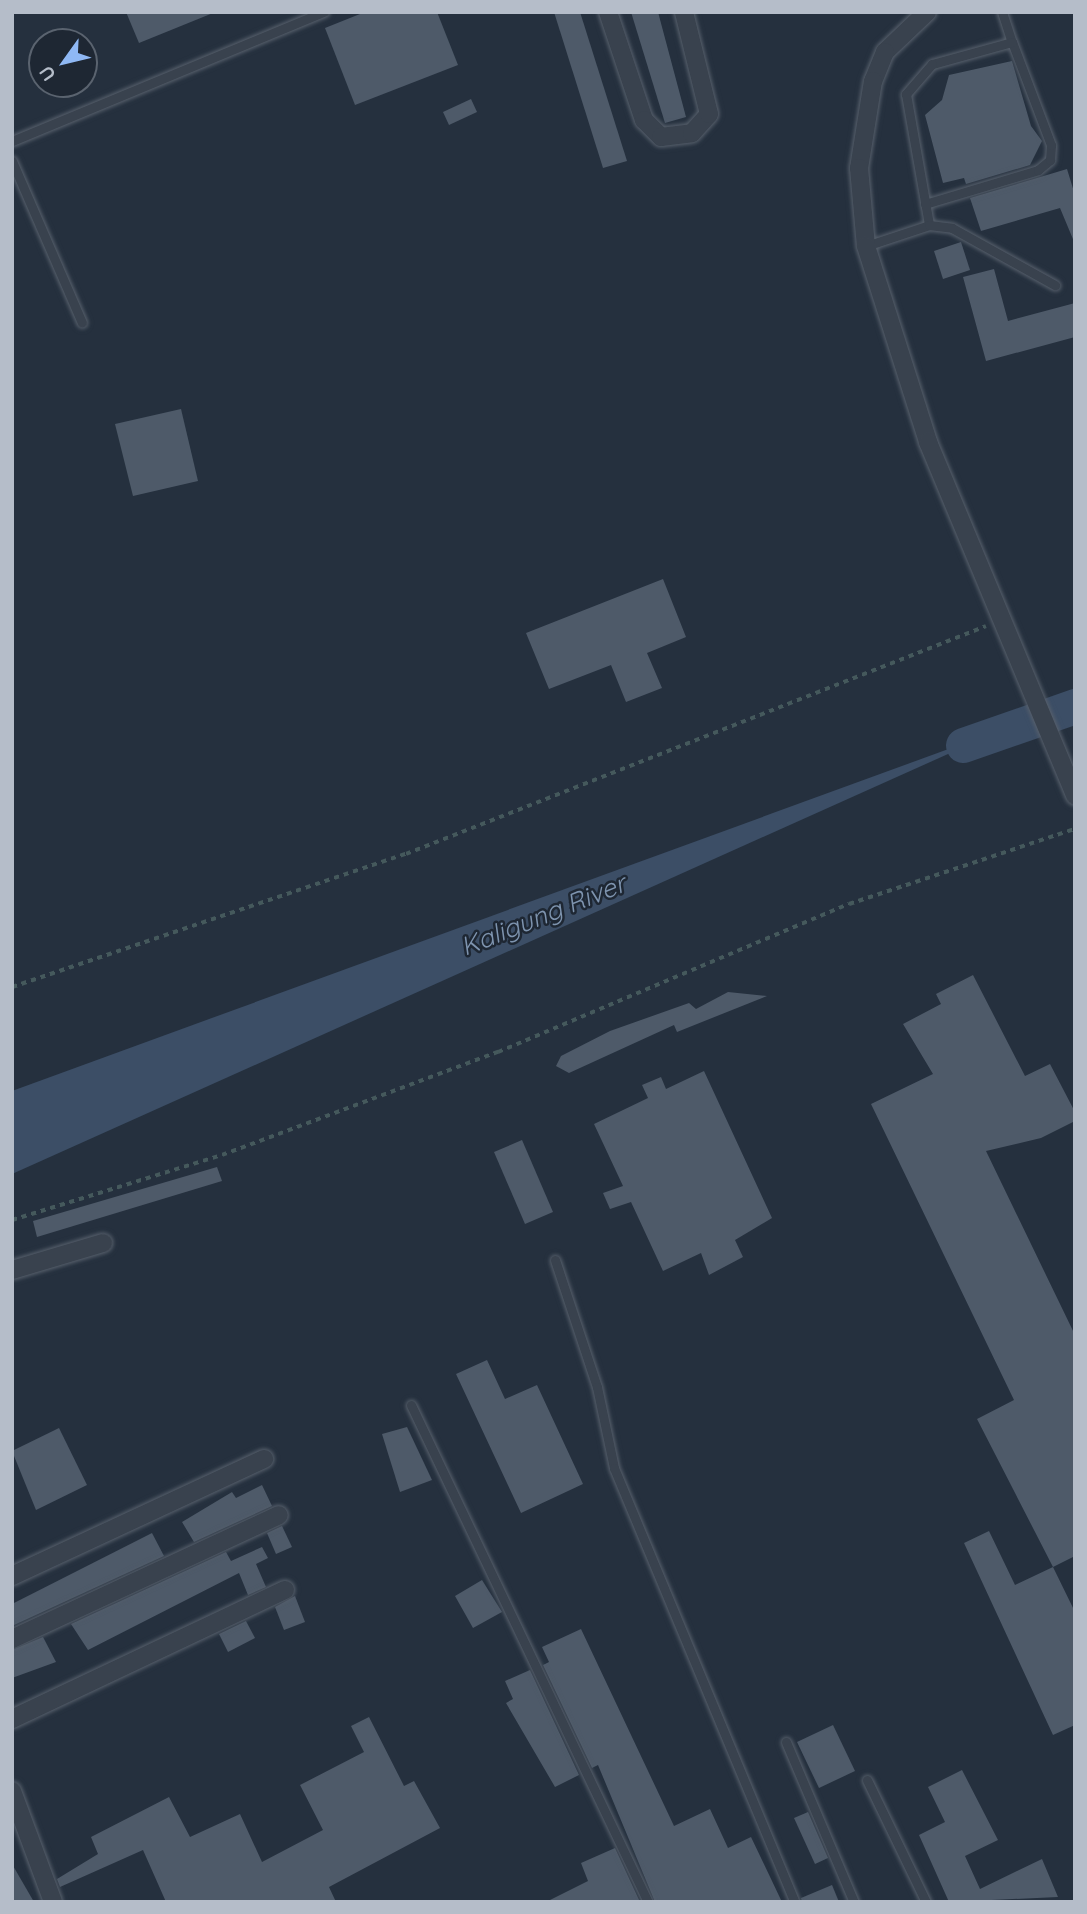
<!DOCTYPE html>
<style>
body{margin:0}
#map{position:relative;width:1087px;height:1914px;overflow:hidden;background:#25303e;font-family:Quicksand,sans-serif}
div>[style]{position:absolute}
.water>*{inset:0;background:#3c4e66}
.river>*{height:35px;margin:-17.5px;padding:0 17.5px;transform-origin:17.5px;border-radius:17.5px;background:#3c4e66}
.building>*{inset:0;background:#4e5a69}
.path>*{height:3.5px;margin-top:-1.75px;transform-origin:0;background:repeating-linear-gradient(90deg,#45595c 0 5px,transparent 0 10px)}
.roads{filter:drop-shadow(0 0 2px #57606c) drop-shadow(0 0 2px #57606c)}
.service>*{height:9px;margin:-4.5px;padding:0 4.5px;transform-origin:4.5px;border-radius:4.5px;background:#39424e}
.minor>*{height:18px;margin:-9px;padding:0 9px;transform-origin:9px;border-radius:9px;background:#39424e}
span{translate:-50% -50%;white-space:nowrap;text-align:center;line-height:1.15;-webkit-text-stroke:5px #1e2733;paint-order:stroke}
.water-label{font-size:26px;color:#7e94af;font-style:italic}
.frame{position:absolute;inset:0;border:14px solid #b5bdc9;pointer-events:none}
.north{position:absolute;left:28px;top:28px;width:70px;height:70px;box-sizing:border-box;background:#1e2733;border:2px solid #5a636f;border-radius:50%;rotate:236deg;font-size:19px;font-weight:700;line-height:28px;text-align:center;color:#b5bdc9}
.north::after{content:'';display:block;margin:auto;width:24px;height:32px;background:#8fb8f4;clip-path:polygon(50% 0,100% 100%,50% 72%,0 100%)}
</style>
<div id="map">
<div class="water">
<div style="clip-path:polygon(1006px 728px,12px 1174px,12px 1091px)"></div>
</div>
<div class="river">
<div style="left:963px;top:745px;width:119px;rotate:-19.2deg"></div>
</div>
<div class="building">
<div style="clip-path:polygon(126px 12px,213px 12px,213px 13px,139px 43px)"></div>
<div style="clip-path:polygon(365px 12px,437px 12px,458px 65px,355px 105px,325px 28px)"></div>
<div style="clip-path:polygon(554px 12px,580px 12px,627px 161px,603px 168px)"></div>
<div style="clip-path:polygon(631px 12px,658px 12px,686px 117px,665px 123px)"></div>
<div style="clip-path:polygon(1012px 61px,1031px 126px,1042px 141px,1030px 165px,966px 184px,964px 178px,943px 183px,925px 115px,942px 100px,949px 75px)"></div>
<div style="clip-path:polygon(471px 99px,477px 112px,449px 125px,443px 112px)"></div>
<div style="clip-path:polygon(1067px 169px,1075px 195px,1075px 244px,1060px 208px,981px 231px,970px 198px)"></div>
<div style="clip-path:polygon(961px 242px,970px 270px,943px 279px,934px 251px)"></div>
<div style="clip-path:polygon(994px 269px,1008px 321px,1075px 303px,1075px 337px,986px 361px,963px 277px)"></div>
<div style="clip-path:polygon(181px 409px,198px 481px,133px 496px,115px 424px)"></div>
<div style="clip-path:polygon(663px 579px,686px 637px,647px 653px,662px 688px,626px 702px,611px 665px,549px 689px,526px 633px)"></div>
<div style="clip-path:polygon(973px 975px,1025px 1076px,1050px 1064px,1075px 1112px,1075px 1121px,1041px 1138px,986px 1151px,1075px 1335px,1075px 1556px,1053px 1567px,977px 1419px,1014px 1400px,871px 1104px,933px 1074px,903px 1024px,941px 1004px,936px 994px)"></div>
<div style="clip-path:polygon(728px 992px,767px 996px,677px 1032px,674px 1025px,569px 1073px,556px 1066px,561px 1056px,610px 1031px,689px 1003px,696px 1009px)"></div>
<div style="clip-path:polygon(704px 1071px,772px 1218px,735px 1240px,743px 1257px,709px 1275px,701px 1253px,663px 1271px,631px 1202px,610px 1209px,603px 1193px,623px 1186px,594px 1124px,648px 1098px,642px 1085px,661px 1077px,666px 1089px)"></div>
<div style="clip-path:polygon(522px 1140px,553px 1212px,525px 1224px,494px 1152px)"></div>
<div style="clip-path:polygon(217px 1167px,222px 1181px,37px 1237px,33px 1221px)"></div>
<div style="clip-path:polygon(487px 1360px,505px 1399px,537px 1385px,583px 1484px,521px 1513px,456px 1374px)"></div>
<div style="clip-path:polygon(407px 1427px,432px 1480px,400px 1492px,382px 1434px)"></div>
<div style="clip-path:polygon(59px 1428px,87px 1485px,36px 1510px,12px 1451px)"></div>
<div style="clip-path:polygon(262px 1485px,272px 1506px,194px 1542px,182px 1522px,232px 1492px,236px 1498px)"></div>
<div style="clip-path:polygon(282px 1526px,292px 1547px,276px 1554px,267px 1533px)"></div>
<div style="clip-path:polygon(989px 1531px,1015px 1585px,1053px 1567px,1075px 1612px,1075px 1725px,1053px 1735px,964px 1543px)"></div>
<div style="clip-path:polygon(152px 1533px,164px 1556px,12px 1626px,12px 1604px)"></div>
<div style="clip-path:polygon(262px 1547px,268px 1558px,256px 1564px,266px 1587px,248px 1595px,239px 1573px,88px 1650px,71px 1624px,226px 1552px,231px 1561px)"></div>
<div style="clip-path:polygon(482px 1580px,502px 1612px,473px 1628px,455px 1596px)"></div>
<div style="clip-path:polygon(295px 1596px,305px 1622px,284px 1630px,275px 1607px)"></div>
<div style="clip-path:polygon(246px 1621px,255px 1638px,228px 1652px,219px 1634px)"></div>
<div style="clip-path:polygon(581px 1629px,674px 1826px,710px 1809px,728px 1848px,751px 1837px,782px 1902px,655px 1902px,598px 1765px,592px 1768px,543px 1665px,549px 1662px,542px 1647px)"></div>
<div style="clip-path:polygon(43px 1637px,56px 1662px,12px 1678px,12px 1650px)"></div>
<div style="clip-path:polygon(530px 1670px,579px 1775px,555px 1787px,506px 1703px,513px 1699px,505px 1681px)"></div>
<div style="clip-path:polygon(369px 1717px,404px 1786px,414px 1781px,440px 1828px,329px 1887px,336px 1902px,166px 1902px,143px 1850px,60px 1887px,57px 1879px,98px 1854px,91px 1837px,169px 1797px,190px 1837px,240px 1814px,262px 1862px,323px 1830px,300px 1785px,364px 1752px,351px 1726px)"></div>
<div style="clip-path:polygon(833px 1725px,855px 1771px,819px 1788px,797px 1742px)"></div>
<div style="clip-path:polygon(962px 1770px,998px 1840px,965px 1856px,980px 1889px,1042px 1859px,1058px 1897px,949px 1902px,919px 1835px,945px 1822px,928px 1787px)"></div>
<div style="clip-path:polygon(808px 1812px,828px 1858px,815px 1864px,794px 1818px)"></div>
<div style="clip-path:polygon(615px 1848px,640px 1902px,546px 1902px,588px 1881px,581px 1863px)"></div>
<div style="clip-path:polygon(12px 1864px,34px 1902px,12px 1902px)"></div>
<div style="clip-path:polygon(832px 1885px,839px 1902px,802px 1902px,801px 1898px)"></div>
</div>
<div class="path">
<div style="left:12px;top:987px;width:416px;rotate:-18.7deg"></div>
<div style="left:406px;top:854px;width:623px;rotate:-21.46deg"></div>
<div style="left:12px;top:1220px;width:220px;rotate:-17.2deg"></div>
<div style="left:222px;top:1155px;width:295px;rotate:-20.5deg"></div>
<div style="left:498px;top:1052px;width:381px;rotate:-22.9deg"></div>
<div style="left:849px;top:904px;width:238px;rotate:-18.4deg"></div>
</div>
<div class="roads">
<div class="service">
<div style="left:1002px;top:12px;width:32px;rotate:72deg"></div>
<div style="left:12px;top:141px;width:338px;rotate:-22.5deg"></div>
<div style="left:12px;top:161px;width:176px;rotate:66.6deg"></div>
<div style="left:925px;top:204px;width:118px;rotate:-16.7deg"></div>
<div style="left:1038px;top:170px;width:16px;rotate:-40deg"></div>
<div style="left:1050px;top:160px;width:15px;rotate:-86deg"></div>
<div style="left:1051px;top:145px;width:110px;rotate:-110.7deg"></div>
<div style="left:1012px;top:42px;width:83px;rotate:164.6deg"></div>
<div style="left:932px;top:64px;width:40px;rotate:131deg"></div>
<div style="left:906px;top:94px;width:133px;rotate:80deg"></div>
<div style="left:866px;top:246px;width:66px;rotate:-18.4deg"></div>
<div style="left:929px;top:225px;width:23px;rotate:7deg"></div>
<div style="left:952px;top:228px;width:118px;rotate:29deg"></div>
<div style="left:555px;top:1260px;width:134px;rotate:71.7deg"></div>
<div style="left:597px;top:1387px;width:83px;rotate:78.1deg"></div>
<div style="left:614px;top:1468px;width:470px;rotate:67.4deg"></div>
<div style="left:411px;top:1405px;width:551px;rotate:64.51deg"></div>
<div style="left:786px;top:1742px;width:174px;rotate:67deg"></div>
<div style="left:867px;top:1780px;width:136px;rotate:64.2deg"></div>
</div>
<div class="minor">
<div style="left:608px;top:12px;width:114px;rotate:71.6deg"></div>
<div style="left:644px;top:120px;width:24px;rotate:45deg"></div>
<div style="left:661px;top:137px;width:31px;rotate:-7deg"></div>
<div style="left:692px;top:133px;width:25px;rotate:-48deg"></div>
<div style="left:709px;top:114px;width:105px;rotate:-103.8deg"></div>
<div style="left:927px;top:12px;width:58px;rotate:136.4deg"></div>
<div style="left:885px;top:52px;width:31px;rotate:112deg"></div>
<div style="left:873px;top:81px;width:88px;rotate:99.1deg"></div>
<div style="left:859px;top:168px;width:78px;rotate:84.9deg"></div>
<div style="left:866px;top:246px;width:206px;rotate:72.4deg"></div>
<div style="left:928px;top:442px;width:383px;rotate:67.4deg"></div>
<div style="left:12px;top:1270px;width:95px;rotate:-16.5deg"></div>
<div style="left:12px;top:1576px;width:278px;rotate:-24.9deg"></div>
<div style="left:12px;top:1639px;width:294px;rotate:-24.9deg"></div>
<div style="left:12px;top:1719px;width:302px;rotate:-25.3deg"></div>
<div style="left:12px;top:1791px;width:118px;rotate:69.7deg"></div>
</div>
</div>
<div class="water-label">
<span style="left:543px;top:915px;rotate:-22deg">Kaligung River</span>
</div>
<div class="frame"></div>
<div class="north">U</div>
</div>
